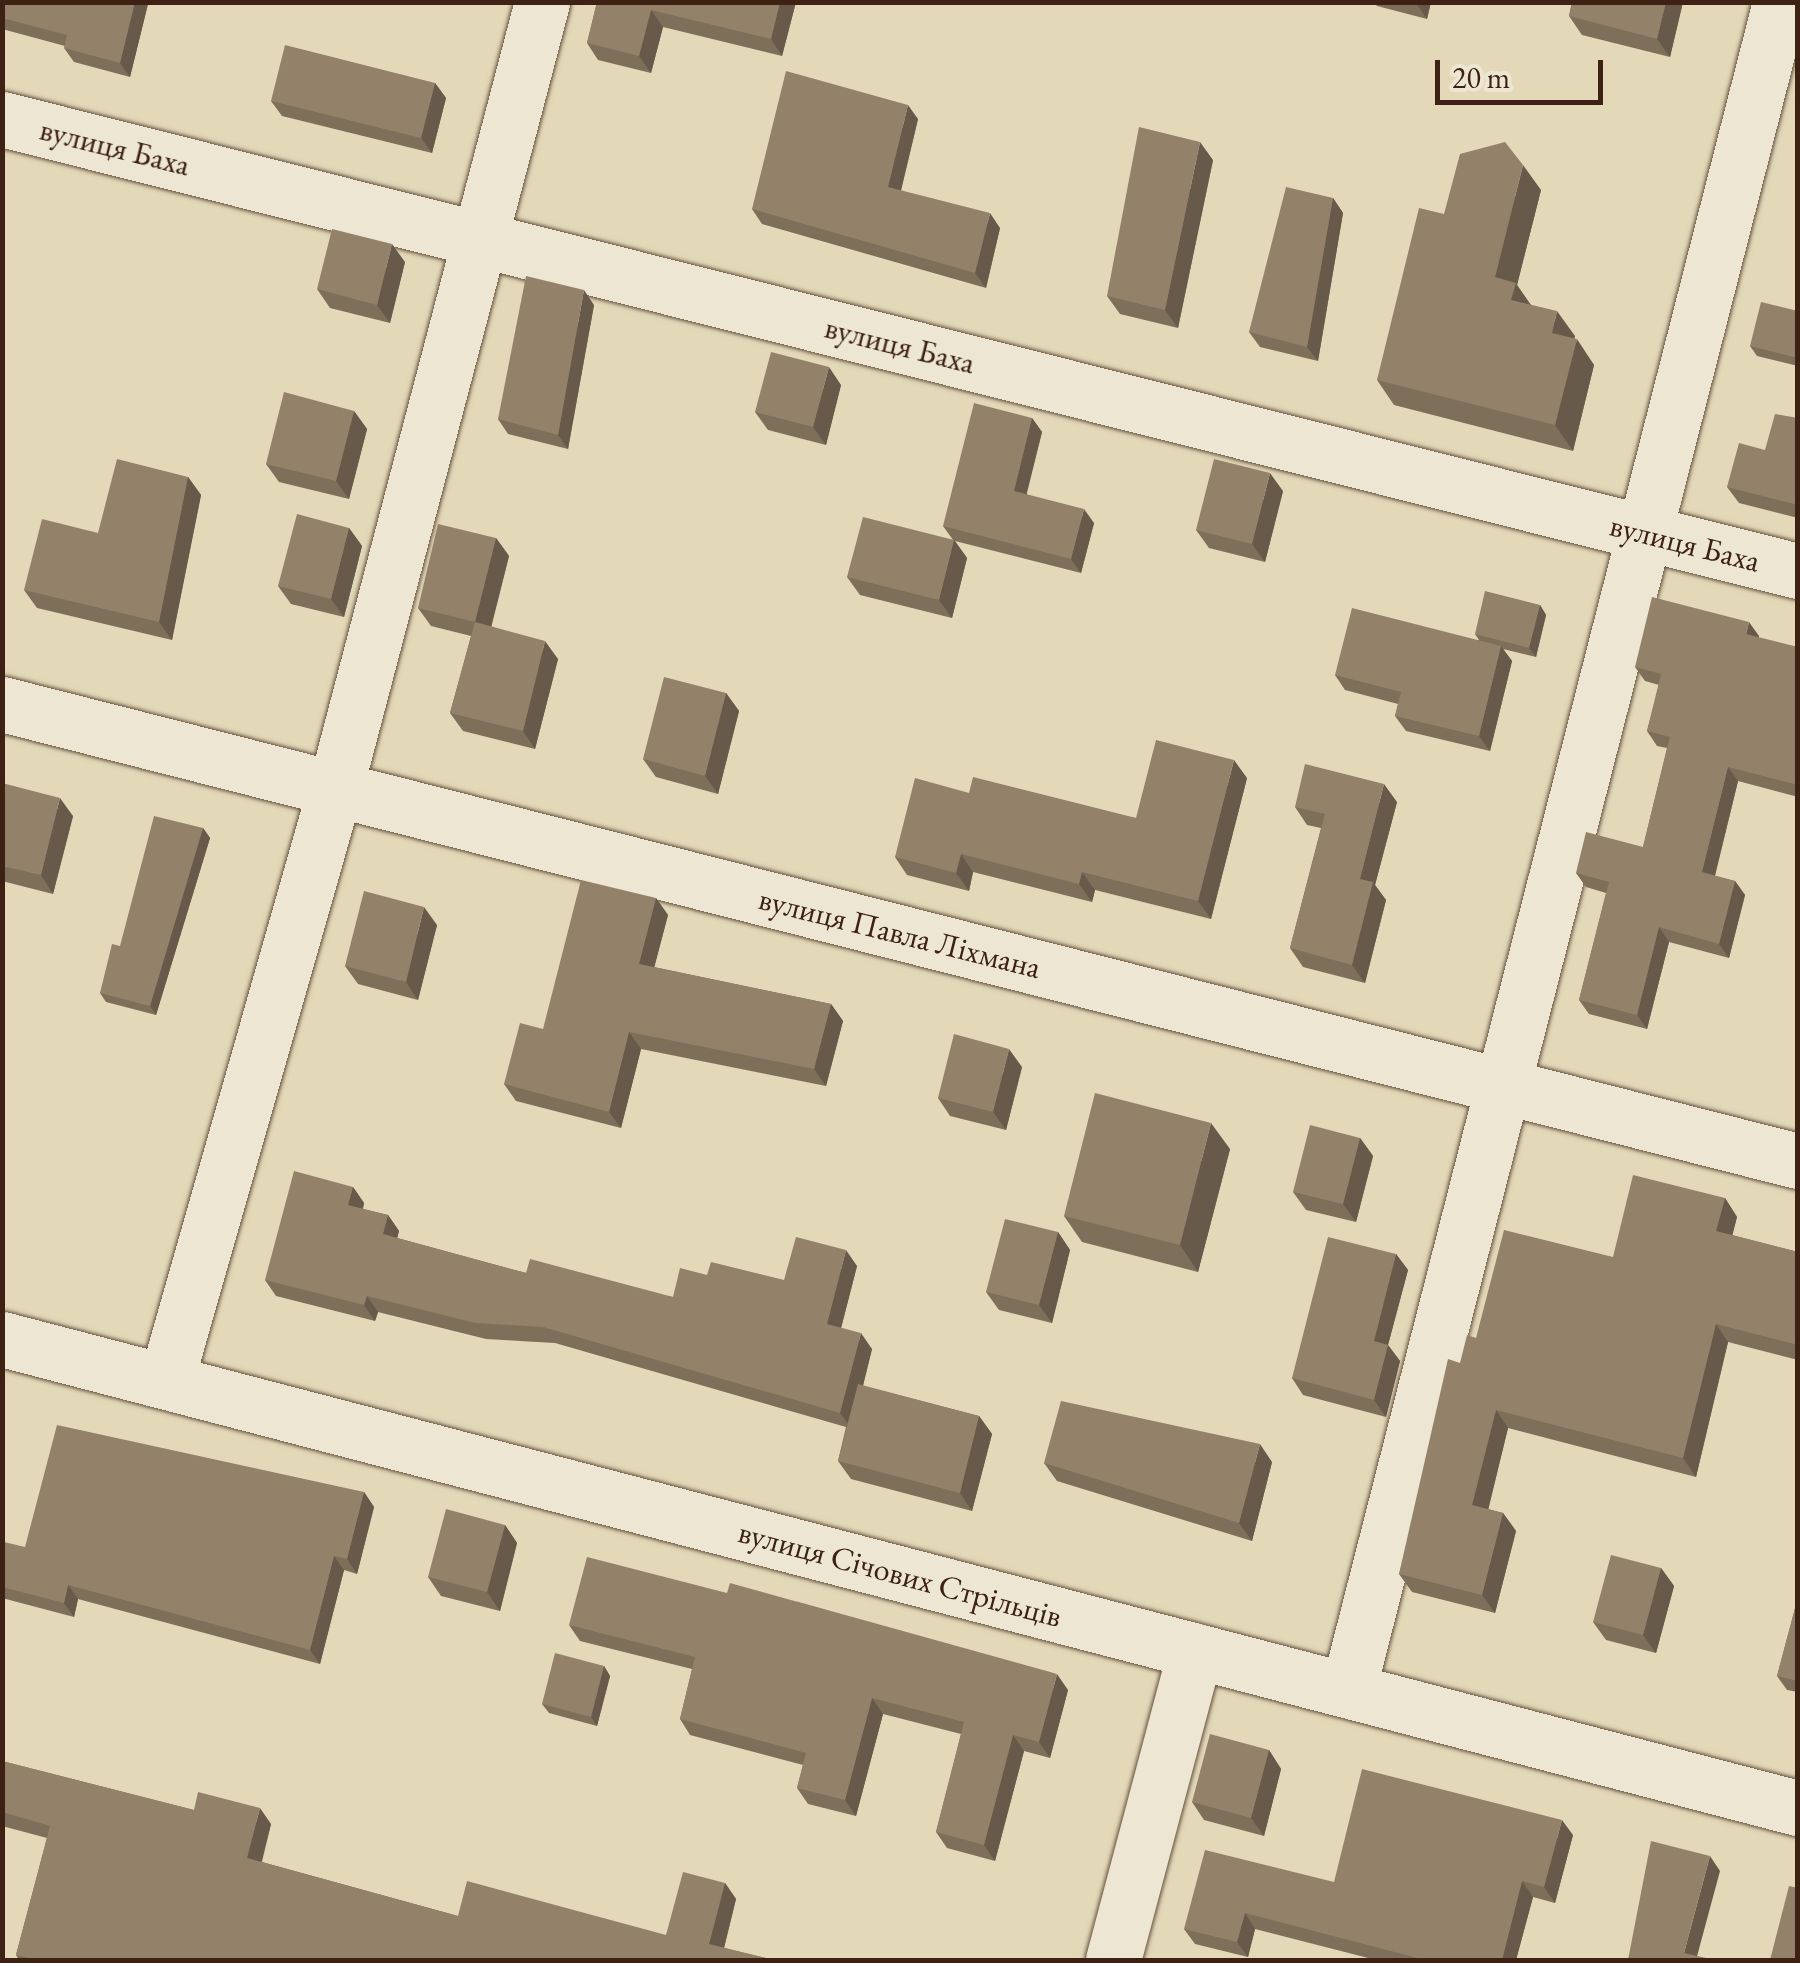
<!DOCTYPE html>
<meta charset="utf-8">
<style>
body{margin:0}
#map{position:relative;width:1800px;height:1963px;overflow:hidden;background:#e3d9b9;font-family:"EB Garamond",serif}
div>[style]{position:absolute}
.roads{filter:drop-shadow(0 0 2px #664f3c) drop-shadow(0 0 2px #664f3c)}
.minor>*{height:55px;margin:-27.5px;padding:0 27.5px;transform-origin:27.5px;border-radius:27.5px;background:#ede6d2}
.wall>*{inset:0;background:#7e6f5a}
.shaded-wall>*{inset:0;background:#675a4a}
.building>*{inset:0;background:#938169}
span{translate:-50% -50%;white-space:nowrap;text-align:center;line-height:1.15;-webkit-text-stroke:10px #ede6d2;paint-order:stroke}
.street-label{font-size:32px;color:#3d2113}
.frame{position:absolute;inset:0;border:5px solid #3d2113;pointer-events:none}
.scale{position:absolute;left:1435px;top:60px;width:168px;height:45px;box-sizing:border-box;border:5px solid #3d2113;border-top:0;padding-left:12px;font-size:30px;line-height:35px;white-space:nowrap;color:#3d2113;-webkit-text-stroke:8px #ede6d2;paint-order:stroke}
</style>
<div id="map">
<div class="roads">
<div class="minor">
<div style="left:2px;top:119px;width:1852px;rotate:14.13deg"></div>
<div style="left:2px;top:704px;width:1853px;rotate:14.28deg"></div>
<div style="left:2px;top:1339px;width:1856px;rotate:14.64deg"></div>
<div style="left:166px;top:1381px;width:616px;rotate:-74.07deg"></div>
<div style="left:335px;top:789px;width:814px;rotate:-75.26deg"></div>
<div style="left:1348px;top:1690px;width:1742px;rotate:-75.64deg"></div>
<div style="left:1113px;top:1960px;width:320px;rotate:-75.1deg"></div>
</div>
</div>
<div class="wall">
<div style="clip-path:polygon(2px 2px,148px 4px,130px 77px,74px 62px,64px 48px,65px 46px,2px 29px)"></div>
<div style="clip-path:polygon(597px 2px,796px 2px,782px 56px,663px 27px,651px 73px,598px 60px,587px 43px)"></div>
<div style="clip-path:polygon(1374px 2px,1431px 2px,1427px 19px,1377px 6px)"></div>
<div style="clip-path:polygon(1572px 2px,1683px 2px,1670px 57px,1582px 35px,1569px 16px)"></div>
<div style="clip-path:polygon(435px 83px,446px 98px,432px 153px,282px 116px,271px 101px)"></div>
<div style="clip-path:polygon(918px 119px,901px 191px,1000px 228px,986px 288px,762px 224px,752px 209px)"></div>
<div style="clip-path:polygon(1213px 160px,1178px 328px,1120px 314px,1107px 296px)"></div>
<div style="clip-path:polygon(1541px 190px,1517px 285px,1530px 304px,1575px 336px,1574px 339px,1594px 365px,1573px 451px,1394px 405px,1377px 380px,1444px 214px)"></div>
<div style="clip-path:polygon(1333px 198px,1343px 213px,1318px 361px,1260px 347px,1249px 332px)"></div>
<div style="clip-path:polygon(405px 262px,390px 323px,330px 308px,317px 289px)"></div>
<div style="clip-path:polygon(594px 305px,568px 449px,508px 434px,498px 419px)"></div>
<div style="clip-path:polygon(1798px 311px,1798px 366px,1757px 356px,1750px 346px)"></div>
<div style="clip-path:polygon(841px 385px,826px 445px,768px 430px,755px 412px)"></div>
<div style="clip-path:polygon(354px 411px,367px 429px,349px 499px,279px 482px,266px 464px)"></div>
<div style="clip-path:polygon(1032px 418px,1042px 432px,1026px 494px,1094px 523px,1081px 573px,955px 541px,967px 558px,952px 618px,860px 595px,847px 577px,953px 540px,943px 526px)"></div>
<div style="clip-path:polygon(1798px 418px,1798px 518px,1739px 503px,1727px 487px)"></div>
<div style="clip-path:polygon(188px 477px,201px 495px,172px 640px,37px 608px,24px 590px,98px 533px)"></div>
<div style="clip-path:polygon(1283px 491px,1265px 562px,1209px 548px,1196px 530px)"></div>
<div style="clip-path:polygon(349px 528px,362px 546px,344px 617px,291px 604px,278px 586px)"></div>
<div style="clip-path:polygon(496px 538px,509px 556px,491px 626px,558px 659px,535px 749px,463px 731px,450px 713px,471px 636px,431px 626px,418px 608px)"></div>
<div style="clip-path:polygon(1540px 605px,1546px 615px,1536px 657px,1503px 649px,1512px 661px,1490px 751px,1406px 731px,1395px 716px,1398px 704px,1345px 690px,1335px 675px,1479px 640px,1475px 634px)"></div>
<div style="clip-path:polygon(1759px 636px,1758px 638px,1798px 648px,1798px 797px,1738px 781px,1715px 876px,1735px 881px,1745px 895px,1729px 958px,1669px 942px,1647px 1029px,1589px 1014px,1579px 1000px,1606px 893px,1586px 887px,1576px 873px,1643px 847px,1667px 748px,1657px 746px,1647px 731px,1659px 685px,1645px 681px,1635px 667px)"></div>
<div style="clip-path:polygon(726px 693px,739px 711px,718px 794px,656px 777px,643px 759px)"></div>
<div style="clip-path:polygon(1247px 778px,1211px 919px,1095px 890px,1092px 902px,973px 872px,969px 891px,907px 875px,895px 857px,969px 793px,1136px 818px)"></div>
<div style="clip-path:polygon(2px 783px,73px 816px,53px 894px,2px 881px)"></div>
<div style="clip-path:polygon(1397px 802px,1375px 885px,1386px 900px,1365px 983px,1303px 967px,1290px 948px,1321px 828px,1307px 825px,1295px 807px)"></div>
<div style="clip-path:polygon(203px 828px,210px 838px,156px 1015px,106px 1002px,100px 993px)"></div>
<div style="clip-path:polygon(656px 898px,668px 915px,654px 967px,831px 1004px,843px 1021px,826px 1086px,641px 1049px,621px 1128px,516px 1101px,504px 1084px,543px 1029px)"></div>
<div style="clip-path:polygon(437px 925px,418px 1000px,358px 984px,345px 966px)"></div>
<div style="clip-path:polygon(1022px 1067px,1006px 1130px,950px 1116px,938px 1098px)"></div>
<div style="clip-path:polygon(1360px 1138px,1373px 1156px,1356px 1222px,1306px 1210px,1293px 1192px)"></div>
<div style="clip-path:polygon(1230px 1149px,1198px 1272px,1082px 1242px,1064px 1216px)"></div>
<div style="clip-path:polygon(353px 1187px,364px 1203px,363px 1209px,388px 1215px,399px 1231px,397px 1238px,526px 1273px,673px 1297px,707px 1275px,784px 1280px,857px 1266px,841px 1328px,872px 1349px,863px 1386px,979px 1416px,992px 1434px,972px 1511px,851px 1479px,838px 1461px,846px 1427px,555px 1343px,486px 1339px,378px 1312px,375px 1321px,276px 1296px,265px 1280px)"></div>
<div style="clip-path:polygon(1725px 1198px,1737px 1217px,1732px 1235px,1798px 1252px,1798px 1360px,1728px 1342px,1696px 1477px,1508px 1428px,1488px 1509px,1503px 1513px,1516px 1531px,1495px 1613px,1412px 1592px,1399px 1574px,1460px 1363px,1476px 1338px)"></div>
<div style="clip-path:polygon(1058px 1232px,1070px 1250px,1052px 1323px,999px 1310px,986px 1292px)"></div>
<div style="clip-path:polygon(1396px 1254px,1408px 1270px,1388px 1345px,1400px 1361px,1386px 1417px,1303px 1395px,1292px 1378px)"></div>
<div style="clip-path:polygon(1272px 1462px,1252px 1541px,1057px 1481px,1044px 1463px)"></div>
<div style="clip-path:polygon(364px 1492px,374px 1507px,357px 1574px,344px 1570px,320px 1664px,78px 1599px,74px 1617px,2px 1598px,2px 1547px,25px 1547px)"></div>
<div style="clip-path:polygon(505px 1525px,517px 1543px,500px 1611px,441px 1596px,428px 1577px)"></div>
<div style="clip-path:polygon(1661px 1568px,1674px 1586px,1656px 1653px,1606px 1640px,1593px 1622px)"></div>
<div style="clip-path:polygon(1798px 1597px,1798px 1692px,1787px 1690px,1777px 1676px)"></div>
<div style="clip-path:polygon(569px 1625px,1068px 1690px,1050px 1758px,1024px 1751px,995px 1861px,947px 1848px,936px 1832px,961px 1734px,883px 1714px,856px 1816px,808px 1804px,797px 1788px,803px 1765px,690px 1735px,680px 1719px,692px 1669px,580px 1641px)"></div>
<div style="clip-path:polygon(604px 1666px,610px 1676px,597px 1726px,549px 1713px,542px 1704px)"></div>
<div style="clip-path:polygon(1269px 1750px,1281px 1769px,1264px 1836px,1204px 1820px,1192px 1802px)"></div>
<div style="clip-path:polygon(2px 1761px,194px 1810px,271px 1824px,262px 1862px,458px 1916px,666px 1935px,725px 1883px,736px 1899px,724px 1948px,774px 1960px,19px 1960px,16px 1955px,47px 1838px,2px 1826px)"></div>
<div style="clip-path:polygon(1573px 1835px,1555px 1903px,1533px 1897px,1516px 1960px,1376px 1960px,1255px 1929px,1248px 1957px,1195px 1944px,1184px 1929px,1334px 1882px)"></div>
</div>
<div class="shaded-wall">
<div style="clip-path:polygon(135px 2px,148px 4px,130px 77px,120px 63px)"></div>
<div style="clip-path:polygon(780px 2px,796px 2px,782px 56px,771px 39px)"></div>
<div style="clip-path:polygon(1415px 2px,1431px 2px,1427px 19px)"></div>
<div style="clip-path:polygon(1666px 2px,1683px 2px,1670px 57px,1657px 39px)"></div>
<div style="clip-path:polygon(651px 10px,663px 27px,651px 73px,639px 56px)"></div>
<div style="clip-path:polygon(435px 83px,446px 98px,432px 153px,421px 138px)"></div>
<div style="clip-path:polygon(908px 105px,918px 119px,898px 202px,888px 187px)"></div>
<div style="clip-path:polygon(1200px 142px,1213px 160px,1178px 328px,1165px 310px)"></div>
<div style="clip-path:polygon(1523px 165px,1541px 190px,1517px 285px,1533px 308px,1529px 325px,1495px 277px)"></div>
<div style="clip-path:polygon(1333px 198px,1343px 213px,1318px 361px,1307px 347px)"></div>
<div style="clip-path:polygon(990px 213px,1000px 228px,986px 288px,975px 273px)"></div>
<div style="clip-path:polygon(392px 244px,405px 262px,390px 323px,377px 305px)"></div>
<div style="clip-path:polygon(584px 290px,594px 305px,568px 449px,558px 435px)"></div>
<div style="clip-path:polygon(1557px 311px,1575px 336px,1569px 358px,1552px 333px)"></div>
<div style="clip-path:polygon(1577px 339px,1594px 365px,1573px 451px,1555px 425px)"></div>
<div style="clip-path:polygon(829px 367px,841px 385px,826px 445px,813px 427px)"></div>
<div style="clip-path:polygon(354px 411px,367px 429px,349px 499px,336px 481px)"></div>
<div style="clip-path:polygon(1032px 418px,1042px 432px,1024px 505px,1014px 491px)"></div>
<div style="clip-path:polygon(1270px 473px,1283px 491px,1265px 562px,1252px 544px)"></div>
<div style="clip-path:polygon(188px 477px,201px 495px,172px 640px,159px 622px)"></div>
<div style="clip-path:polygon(1084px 509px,1094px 523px,1081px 573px,1071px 559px)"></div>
<div style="clip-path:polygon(349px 528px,362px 546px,344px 617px,331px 599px)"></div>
<div style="clip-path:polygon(496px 538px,509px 556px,488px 640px,475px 622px)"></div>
<div style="clip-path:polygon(954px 540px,967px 558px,952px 618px,939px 600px)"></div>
<div style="clip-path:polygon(1540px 605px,1546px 615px,1536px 657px,1529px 648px)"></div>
<div style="clip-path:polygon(1749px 622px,1759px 636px,1756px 649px,1746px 634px)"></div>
<div style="clip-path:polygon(545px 641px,558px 659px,535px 749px,523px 731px)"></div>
<div style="clip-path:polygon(1501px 646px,1512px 661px,1490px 751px,1479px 736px)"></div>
<div style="clip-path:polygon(726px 693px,739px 711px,718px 794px,705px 776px)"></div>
<div style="clip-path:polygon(1234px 760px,1247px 778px,1211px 919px,1198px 901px)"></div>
<div style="clip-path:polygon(1728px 767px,1738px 781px,1712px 887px,1702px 872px)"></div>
<div style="clip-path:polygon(1384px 784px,1397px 802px,1375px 885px,1386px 900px,1365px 983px,1352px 965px,1360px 879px)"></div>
<div style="clip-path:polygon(60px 798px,73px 816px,53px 894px,41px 875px)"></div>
<div style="clip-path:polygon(203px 828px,210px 838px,156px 1015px,150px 1006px)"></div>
<div style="clip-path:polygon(961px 854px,973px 872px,969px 891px,956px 873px)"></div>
<div style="clip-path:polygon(1082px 872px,1095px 890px,1092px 902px,1079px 884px)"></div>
<div style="clip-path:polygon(1735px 881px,1745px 895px,1729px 958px,1719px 944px)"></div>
<div style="clip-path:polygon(656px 898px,668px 915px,651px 980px,639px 964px)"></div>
<div style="clip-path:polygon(424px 907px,437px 925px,418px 1000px,406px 982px)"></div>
<div style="clip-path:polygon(1659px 927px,1669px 942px,1647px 1029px,1637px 1015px)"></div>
<div style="clip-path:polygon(831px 1004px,843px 1021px,826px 1086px,814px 1069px)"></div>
<div style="clip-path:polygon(629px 1032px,641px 1049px,621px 1128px,609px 1112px)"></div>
<div style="clip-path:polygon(1009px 1049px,1022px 1067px,1006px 1130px,993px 1112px)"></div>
<div style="clip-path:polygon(1211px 1123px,1230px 1149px,1198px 1272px,1180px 1245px)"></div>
<div style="clip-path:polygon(1360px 1138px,1373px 1156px,1356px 1222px,1343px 1204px)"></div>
<div style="clip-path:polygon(353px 1187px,364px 1203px,360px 1221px,348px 1205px)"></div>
<div style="clip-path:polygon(1725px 1198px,1737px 1217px,1729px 1249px,1716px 1231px)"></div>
<div style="clip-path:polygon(388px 1215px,399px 1231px,394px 1250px,383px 1234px)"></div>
<div style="clip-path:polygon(1058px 1232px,1070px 1250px,1052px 1323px,1039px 1305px)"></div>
<div style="clip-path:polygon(846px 1250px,857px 1266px,838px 1340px,827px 1324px)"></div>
<div style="clip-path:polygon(1396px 1254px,1408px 1270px,1388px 1345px,1400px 1361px,1386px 1417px,1374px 1400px,1374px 1341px)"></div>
<div style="clip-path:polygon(367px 1296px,378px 1312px,375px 1321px,364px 1305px)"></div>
<div style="clip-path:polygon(1716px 1324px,1728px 1342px,1696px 1477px,1683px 1458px)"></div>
<div style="clip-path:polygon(861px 1333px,872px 1349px,852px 1429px,840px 1413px)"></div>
<div style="clip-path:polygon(1496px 1410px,1508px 1428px,1485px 1523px,1472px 1505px)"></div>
<div style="clip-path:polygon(979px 1416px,992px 1434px,972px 1511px,960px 1493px)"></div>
<div style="clip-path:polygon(1260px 1444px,1272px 1462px,1252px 1541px,1239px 1523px)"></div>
<div style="clip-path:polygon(364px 1492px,374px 1507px,357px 1574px,347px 1559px)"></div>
<div style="clip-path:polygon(1503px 1513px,1516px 1531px,1495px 1613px,1482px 1595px)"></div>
<div style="clip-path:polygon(505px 1525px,517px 1543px,500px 1611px,487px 1592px)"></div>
<div style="clip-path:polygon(334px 1556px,344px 1570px,320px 1664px,310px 1650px)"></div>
<div style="clip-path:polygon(1661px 1568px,1674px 1586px,1656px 1653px,1643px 1635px)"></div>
<div style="clip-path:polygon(68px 1585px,78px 1599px,74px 1617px,64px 1603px)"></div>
<div style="clip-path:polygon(604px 1666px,610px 1676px,597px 1726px,591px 1717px)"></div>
<div style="clip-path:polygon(1057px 1674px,1068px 1690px,1050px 1758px,1039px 1742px)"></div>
<div style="clip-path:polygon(872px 1698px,883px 1714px,856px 1816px,845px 1800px)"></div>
<div style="clip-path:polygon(1013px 1735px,1024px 1751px,995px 1861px,984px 1845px)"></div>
<div style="clip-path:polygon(1269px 1750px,1281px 1769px,1264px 1836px,1251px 1818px)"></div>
<div style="clip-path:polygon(260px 1808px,271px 1824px,258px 1874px,247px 1858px)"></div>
<div style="clip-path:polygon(1562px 1820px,1573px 1835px,1555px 1903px,1544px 1887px)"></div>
<div style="clip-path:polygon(1710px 1856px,1720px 1871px,1696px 1960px,1684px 1953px)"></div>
<div style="clip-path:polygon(1522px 1881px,1533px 1897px,1516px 1960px,1502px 1960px)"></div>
<div style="clip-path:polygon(725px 1883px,736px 1899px,721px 1960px,709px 1944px)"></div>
<div style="clip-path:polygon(1245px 1913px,1255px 1929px,1248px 1957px,1237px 1942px)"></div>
</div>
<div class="building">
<div style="clip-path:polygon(2px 2px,135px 2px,120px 63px,64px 48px,67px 35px,2px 18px)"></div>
<div style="clip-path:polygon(597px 2px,780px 2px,771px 39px,651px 10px,639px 56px,587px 43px)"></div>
<div style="clip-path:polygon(1572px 2px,1666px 2px,1657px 39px,1569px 16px)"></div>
<div style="clip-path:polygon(285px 45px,435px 83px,421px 138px,271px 101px)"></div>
<div style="clip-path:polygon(786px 71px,908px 105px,888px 187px,990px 213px,975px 273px,752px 209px)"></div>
<div style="clip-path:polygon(1139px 127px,1200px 142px,1165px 310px,1107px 296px)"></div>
<div style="clip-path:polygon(1505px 142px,1523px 165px,1495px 277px,1516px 283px,1511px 300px,1557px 311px,1552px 333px,1577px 339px,1555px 425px,1377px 380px,1419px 208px,1444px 214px,1460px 154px)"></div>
<div style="clip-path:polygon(1286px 187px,1333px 198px,1307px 347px,1249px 332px)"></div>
<div style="clip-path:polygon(332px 229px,392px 244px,377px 305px,317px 289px)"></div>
<div style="clip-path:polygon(526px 276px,584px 290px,558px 435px,498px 419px)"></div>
<div style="clip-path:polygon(1761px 302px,1798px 311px,1798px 358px,1750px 346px)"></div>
<div style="clip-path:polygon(771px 352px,829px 367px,813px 427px,755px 412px)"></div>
<div style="clip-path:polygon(284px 392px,354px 411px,336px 481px,266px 464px)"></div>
<div style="clip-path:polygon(974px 403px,1032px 418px,1014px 491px,1084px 509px,1071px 559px,943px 526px)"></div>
<div style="clip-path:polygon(1775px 414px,1798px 418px,1798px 505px,1727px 487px,1739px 443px,1765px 450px)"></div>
<div style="clip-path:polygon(117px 459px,188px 477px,159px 622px,24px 590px,42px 519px,98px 533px)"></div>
<div style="clip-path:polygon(1214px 459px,1270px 473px,1252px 544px,1196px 530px)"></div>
<div style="clip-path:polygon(297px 514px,349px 528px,331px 599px,278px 586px)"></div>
<div style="clip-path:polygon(863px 517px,954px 540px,939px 600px,847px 577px)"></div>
<div style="clip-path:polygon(438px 524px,496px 538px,475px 622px,418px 608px)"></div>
<div style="clip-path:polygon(1485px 591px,1540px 605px,1529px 648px,1475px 634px)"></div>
<div style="clip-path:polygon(1652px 597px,1749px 622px,1746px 634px,1798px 647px,1798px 785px,1728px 767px,1702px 872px,1735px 881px,1719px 944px,1659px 927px,1637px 1015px,1579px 1000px,1609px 882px,1576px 873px,1586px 832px,1643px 847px,1670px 737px,1647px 731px,1661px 674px,1635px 667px)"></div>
<div style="clip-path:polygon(1352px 608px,1501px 646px,1479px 736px,1395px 716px,1401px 692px,1335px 675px)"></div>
<div style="clip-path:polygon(475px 622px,545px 641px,523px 731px,450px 713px)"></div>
<div style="clip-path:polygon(664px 677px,726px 693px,705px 776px,643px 759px)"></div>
<div style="clip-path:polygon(1156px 740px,1234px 760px,1198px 901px,1082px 872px,1079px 884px,961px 854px,956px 873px,895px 857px,915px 778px,969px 793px,973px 777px,1136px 818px)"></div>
<div style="clip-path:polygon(1305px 764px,1384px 784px,1360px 879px,1373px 882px,1352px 965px,1290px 948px,1325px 814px,1295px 807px)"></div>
<div style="clip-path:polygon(2px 783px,60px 798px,41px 875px,2px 866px)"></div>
<div style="clip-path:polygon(154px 816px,203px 828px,150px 1006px,100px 993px,112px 944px,120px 946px)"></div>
<div style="clip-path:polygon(581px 880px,656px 898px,639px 964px,831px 1004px,814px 1069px,629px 1032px,609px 1112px,504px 1084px,520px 1023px,543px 1029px)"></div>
<div style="clip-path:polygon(364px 891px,424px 907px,406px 982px,345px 966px)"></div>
<div style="clip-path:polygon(954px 1034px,1009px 1049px,993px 1112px,938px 1098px)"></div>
<div style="clip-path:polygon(1095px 1093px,1211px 1123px,1180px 1245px,1064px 1216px)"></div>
<div style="clip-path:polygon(1310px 1125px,1360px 1138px,1343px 1204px,1293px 1192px)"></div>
<div style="clip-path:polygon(294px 1171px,353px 1187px,348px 1205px,388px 1215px,383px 1234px,526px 1273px,530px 1259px,673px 1297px,680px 1268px,707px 1275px,711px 1262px,784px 1280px,796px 1237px,846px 1250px,827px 1324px,861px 1333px,840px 1413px,543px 1327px,475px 1323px,367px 1296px,364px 1305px,265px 1280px)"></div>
<div style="clip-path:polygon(1633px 1175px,1725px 1198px,1716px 1231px,1798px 1252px,1798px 1345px,1716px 1324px,1683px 1458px,1496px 1410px,1472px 1505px,1503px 1513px,1482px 1595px,1399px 1574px,1448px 1359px,1460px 1363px,1467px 1335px,1476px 1338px,1504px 1230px,1613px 1257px)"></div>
<div style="clip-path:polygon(1005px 1219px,1058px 1232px,1039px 1305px,986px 1292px)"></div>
<div style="clip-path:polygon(1328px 1237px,1396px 1254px,1374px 1341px,1388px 1345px,1374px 1400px,1292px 1378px)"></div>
<div style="clip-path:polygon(858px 1384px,979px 1416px,960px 1493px,838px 1461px)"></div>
<div style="clip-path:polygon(1061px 1401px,1260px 1444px,1239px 1523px,1044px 1463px)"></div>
<div style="clip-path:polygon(57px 1425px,364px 1492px,347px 1559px,334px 1556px,310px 1650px,68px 1585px,64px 1603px,2px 1587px,4px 1542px,25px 1547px)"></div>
<div style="clip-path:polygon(446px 1509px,505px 1525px,487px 1592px,428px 1577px)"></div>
<div style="clip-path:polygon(1611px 1555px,1661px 1568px,1643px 1635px,1593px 1622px)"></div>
<div style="clip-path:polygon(587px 1557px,727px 1593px,730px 1583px,1057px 1674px,1039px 1742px,1013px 1735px,984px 1845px,936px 1832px,964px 1722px,872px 1698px,845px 1800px,797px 1788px,806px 1753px,680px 1719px,695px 1657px,569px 1625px)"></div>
<div style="clip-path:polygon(1798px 1597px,1798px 1681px,1777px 1676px)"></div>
<div style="clip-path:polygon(555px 1653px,604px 1666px,591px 1717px,542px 1704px)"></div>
<div style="clip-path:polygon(1210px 1734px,1269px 1750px,1251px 1818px,1192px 1802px)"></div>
<div style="clip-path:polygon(2px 1761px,194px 1810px,198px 1792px,260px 1808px,247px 1858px,458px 1916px,467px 1881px,666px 1935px,683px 1872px,725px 1883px,709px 1944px,774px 1960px,37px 1960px,16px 1955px,50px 1826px,2px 1812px)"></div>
<div style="clip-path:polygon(1362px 1769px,1562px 1820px,1544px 1887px,1522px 1881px,1502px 1960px,1425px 1960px,1245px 1913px,1237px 1942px,1184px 1929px,1205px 1850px,1334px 1882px)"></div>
<div style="clip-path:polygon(1651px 1841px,1710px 1856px,1684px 1953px,1715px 1960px,1628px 1960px)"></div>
<div style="clip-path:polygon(1789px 1886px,1798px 1888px,1798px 1960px,1770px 1960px)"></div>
</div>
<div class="street-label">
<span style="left:115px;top:147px;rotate:14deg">вулиця Баха</span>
<span style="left:900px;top:345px;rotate:14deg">вулиця Баха</span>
<span style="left:1685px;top:543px;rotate:14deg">вулиця Баха</span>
<span style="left:900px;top:933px;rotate:14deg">вулиця Павла Ліхмана</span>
<span style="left:900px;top:1574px;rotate:15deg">вулиця Січових Стрільців</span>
</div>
<div class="frame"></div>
<div class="scale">20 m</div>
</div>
